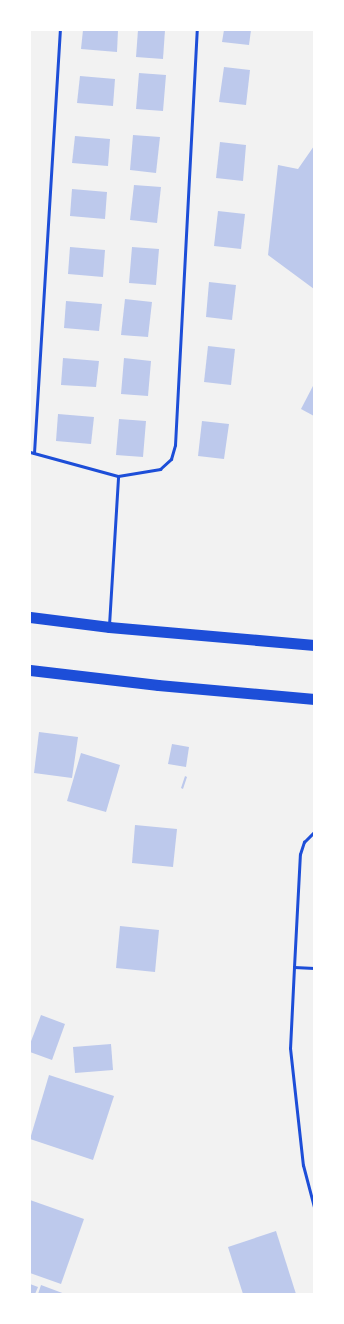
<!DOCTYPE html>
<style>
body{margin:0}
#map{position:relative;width:344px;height:1324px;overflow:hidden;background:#f2f2f2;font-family:"Space Grotesk",sans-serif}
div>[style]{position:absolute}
.building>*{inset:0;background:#bdc9ec}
.service>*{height:3px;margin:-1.5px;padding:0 1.5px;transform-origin:1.5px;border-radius:1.5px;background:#1d4ed8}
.trunk>*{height:11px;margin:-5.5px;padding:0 5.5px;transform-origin:5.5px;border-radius:5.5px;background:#1d4ed8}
span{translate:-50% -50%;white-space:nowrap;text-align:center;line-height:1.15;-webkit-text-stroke:3px #fff;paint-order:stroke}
.frame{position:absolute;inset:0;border:31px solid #fff;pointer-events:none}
</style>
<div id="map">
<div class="building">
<div style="clip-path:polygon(83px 30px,118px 30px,117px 52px,81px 49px)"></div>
<div style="clip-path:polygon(138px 30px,165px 30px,163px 59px,136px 57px)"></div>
<div style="clip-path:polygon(224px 30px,251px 30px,249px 45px,222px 42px)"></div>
<div style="clip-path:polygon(224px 67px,250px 70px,246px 105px,219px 102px)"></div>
<div style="clip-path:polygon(139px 73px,166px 75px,163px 111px,136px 109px)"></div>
<div style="clip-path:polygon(80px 76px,115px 79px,113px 106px,77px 103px)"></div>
<div style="clip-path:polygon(133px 135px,160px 137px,156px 173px,130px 170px)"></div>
<div style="clip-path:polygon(75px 136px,110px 139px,108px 166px,72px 163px)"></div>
<div style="clip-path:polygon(220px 142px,246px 145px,243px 181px,216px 178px)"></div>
<div style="clip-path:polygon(314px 146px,314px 289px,268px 255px,278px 165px,298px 169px)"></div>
<div style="clip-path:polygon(134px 185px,161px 187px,157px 223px,130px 220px)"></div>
<div style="clip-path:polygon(72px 189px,107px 192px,105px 219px,70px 216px)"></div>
<div style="clip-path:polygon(218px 211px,245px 214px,241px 249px,214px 246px)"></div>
<div style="clip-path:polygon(70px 247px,105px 250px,103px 277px,68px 274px)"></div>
<div style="clip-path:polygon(132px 247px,159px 249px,156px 285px,129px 283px)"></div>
<div style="clip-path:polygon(209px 282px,236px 285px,232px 320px,206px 317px)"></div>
<div style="clip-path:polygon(125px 299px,152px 302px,148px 337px,121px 335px)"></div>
<div style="clip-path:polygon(66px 301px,102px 304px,99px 331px,64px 328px)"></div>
<div style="clip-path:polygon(208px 346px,235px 349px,231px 385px,204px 382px)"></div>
<div style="clip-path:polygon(63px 358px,99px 361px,96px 387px,61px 385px)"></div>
<div style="clip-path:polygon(124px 358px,151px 361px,148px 396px,121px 394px)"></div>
<div style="clip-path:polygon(314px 384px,314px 416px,301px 409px)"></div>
<div style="clip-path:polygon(58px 414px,94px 417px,91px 444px,56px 441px)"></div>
<div style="clip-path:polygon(119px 419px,146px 421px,143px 457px,116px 455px)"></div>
<div style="clip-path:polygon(202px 421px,229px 424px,224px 459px,198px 456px)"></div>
<div style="clip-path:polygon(39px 732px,78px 737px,72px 778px,34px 773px)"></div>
<div style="clip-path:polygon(172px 744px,189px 747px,186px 767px,168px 764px)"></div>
<div style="clip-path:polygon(81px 753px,120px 765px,106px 812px,67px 801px)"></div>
<div style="clip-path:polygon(185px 776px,187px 777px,183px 789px,181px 788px)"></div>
<div style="clip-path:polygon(135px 825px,177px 829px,173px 867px,132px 863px)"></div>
<div style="clip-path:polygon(120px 926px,159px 930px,155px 972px,116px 968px)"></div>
<div style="clip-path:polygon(41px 1015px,65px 1024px,52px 1060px,30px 1052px,30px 1044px)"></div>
<div style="clip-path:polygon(111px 1044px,113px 1070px,75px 1073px,73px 1047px)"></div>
<div style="clip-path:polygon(49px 1075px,114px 1096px,93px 1160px,30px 1139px)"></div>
<div style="clip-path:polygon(30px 1200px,84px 1219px,61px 1284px,30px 1273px)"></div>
<div style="clip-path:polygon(276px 1231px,296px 1294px,243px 1294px,228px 1247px)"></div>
<div style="clip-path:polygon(30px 1284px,38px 1287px,35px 1294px,30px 1294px)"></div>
<div style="clip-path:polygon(41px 1285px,65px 1294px,38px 1294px)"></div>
</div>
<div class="service">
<div style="left:30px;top:452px;width:91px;rotate:15.3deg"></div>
<div style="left:118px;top:476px;width:43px;rotate:-9.5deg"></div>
<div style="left:160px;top:469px;width:15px;rotate:-42deg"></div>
<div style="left:171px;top:459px;width:15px;rotate:-74deg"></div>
<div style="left:175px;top:445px;width:416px;rotate:-87deg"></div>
<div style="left:34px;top:453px;width:424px;rotate:-86.5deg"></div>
<div style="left:109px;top:625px;width:149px;rotate:-86.5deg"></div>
<div style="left:294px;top:967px;width:113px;rotate:-87deg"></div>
<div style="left:300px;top:854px;width:13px;rotate:-72deg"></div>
<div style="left:304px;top:842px;width:14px;rotate:-45deg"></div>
<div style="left:314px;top:968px;width:20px;rotate:-177deg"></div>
<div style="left:294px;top:967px;width:81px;rotate:92.8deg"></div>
<div style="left:290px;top:1048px;width:118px;rotate:83.7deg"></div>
<div style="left:303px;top:1165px;width:43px;rotate:75.3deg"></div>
</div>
<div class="trunk">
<div style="left:30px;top:617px;width:80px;rotate:7.2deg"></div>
<div style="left:109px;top:627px;width:206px;rotate:5deg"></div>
<div style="left:30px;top:670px;width:129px;rotate:6.7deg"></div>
<div style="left:158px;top:685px;width:157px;rotate:5.1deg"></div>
</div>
<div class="frame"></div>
</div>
